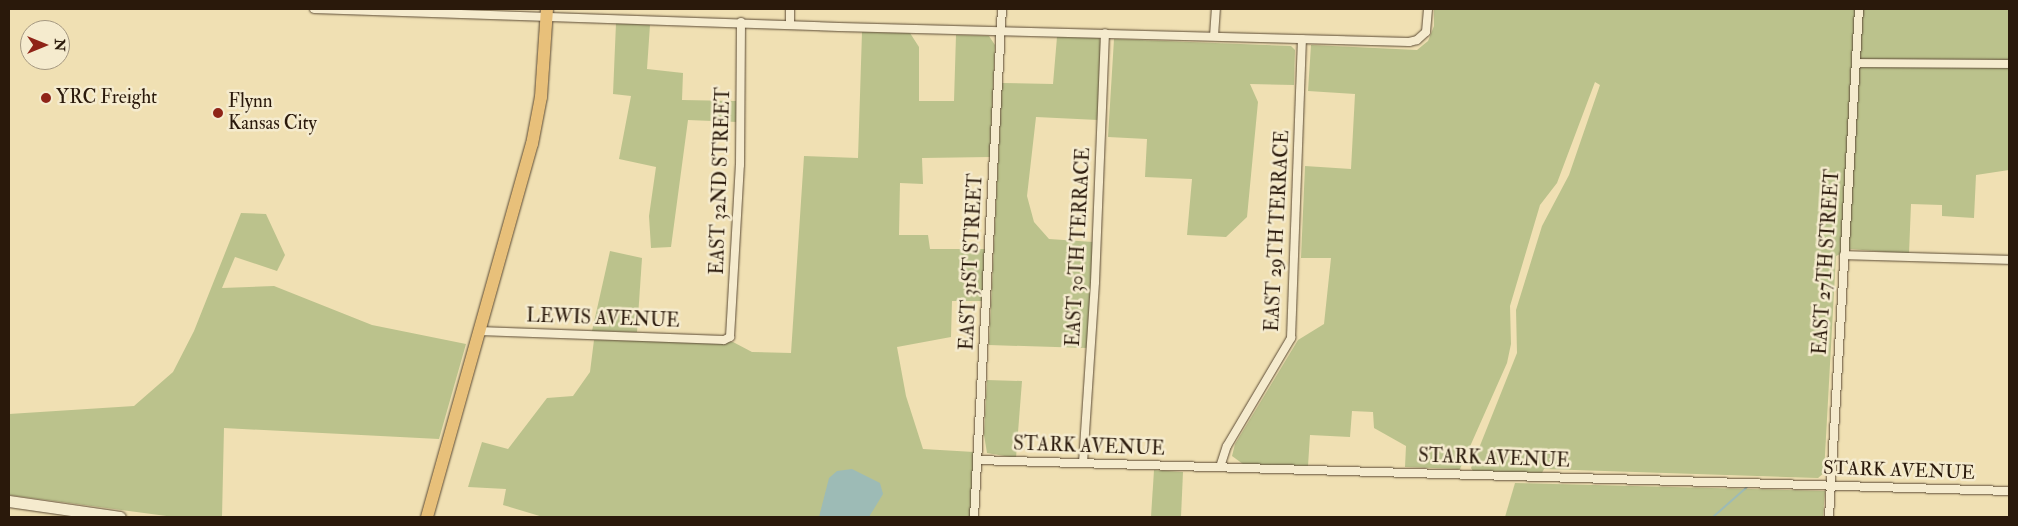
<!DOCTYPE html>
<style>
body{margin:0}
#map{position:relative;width:2018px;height:526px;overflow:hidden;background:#f0e0b3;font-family:"IM FELL Double Pica",serif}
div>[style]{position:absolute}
.green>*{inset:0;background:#bbc28c}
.water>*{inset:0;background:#9dbbb6}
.stream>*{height:2px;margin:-1px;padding:0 1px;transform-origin:1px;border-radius:1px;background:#9dbbb6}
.roads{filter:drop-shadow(0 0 1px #5c4b35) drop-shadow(0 0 1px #5c4b35)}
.minor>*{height:8px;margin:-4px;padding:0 4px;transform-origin:4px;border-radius:4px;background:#f5ebce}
.secondary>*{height:11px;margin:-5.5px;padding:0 5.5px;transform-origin:5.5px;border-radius:5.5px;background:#f5ebce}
.primary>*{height:12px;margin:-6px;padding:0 6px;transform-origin:6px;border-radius:6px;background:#e8c07a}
.dots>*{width:14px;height:14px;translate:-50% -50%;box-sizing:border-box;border:2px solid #f5ebce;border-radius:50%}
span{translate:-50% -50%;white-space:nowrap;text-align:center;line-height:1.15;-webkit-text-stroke:5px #f5ebce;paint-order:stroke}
.poi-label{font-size:19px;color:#2a190b}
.left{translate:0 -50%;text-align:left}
.street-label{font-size:19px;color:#2a190b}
.frame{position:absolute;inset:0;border:10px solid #2a190b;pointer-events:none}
.north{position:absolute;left:20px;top:20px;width:50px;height:50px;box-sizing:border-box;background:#f5ebce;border:1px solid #a49780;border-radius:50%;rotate:90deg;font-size:14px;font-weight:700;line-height:20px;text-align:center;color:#2a190b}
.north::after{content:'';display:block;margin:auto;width:18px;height:22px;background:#8f2418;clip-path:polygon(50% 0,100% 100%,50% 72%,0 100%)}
</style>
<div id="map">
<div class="green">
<div style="clip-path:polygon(1434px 9px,2009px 9px,2009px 170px,1976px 175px,1974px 218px,1942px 216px,1942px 205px,1911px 204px,1909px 254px,1851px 249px,1836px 256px,1824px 473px,1818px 478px,1544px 469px,1542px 473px,1473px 471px,1471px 468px,1517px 353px,1516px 310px,1542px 226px,1569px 175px,1600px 85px,1595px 82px,1557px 183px,1540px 205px,1510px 306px,1511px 344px,1507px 363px,1460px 469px,1405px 467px,1406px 446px,1374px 428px,1373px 412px,1352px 411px,1350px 437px,1310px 435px,1308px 466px,1243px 464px,1232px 456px,1235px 444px,1298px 340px,1324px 324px,1331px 258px,1301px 258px,1305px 166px,1351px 169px,1355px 94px,1308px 91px,1311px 45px,1417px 50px,1428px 41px,1434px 26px)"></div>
<div style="clip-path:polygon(616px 23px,650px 25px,647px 69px,683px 73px,682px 100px,736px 101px,737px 122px,688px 120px,671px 247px,651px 248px,649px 216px,656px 167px,619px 159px,631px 96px,613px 94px)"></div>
<div style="clip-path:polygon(862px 32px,910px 33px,919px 47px,919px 101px,954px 101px,956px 35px,989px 36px,995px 45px,990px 157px,922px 158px,923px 184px,900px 183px,899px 235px,928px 235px,930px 249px,986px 249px,983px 301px,952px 301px,951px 337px,897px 347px,906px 396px,923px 449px,974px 452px,970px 517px,543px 517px,503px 505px,506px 489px,468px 487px,482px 442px,508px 449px,547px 398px,573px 396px,590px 372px,594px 340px,733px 342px,752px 352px,791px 353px,804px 156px,858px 158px)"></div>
<div style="clip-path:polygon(1057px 37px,1099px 38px,1101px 42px,1098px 120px,1036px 117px,1027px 196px,1034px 222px,1049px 239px,1093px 242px,1087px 348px,989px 345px,1002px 83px,1053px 84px)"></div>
<div style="clip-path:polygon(1114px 39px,1291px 46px,1295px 50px,1294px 85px,1250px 84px,1258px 102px,1247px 217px,1226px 237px,1187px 235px,1192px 179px,1145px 177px,1147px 139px,1108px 137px)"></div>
<div style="clip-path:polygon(241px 213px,266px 214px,285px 255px,277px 271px,235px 257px,222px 288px,274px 286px,372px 325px,466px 344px,439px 439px,224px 428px,222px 517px,174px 517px,9px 495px,9px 414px,134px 406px,173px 372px,194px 331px)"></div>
<div style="clip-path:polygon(610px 251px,642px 258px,637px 332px,592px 331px)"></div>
<div style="clip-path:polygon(987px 380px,1022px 381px,1016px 458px,987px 453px,984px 435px)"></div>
<div style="clip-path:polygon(1154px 470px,1183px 472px,1181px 517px,1151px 517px)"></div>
<div style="clip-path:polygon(1515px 483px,1825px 491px,1823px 517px,1505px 517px)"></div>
</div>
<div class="water">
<div style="clip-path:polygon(852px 469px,880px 483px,883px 494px,869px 517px,819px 517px,829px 478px,837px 471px)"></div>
</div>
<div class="stream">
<div style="left:1713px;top:517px;width:45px;rotate:-41.4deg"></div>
</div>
<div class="roads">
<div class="minor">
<div style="left:314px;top:9px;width:525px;rotate:1.96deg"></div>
<div style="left:839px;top:27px;width:570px;rotate:1.51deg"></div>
<div style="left:1409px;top:42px;width:8px;rotate:-14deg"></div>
<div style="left:1417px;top:40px;width:12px;rotate:-42deg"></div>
<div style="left:1426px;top:32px;width:23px;rotate:-85deg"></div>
<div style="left:790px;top:25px;width:16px;rotate:-90deg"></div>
<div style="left:1214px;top:36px;width:27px;rotate:-86deg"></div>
<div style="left:1856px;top:63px;width:153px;rotate:0.4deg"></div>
<div style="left:1844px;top:255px;width:165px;rotate:1.7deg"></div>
<div style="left:479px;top:331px;width:245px;rotate:2.1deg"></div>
<div style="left:724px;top:340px;width:7px;rotate:-27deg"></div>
<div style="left:730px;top:337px;width:172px;rotate:-86.7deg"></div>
<div style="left:740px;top:165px;width:143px;rotate:-89.6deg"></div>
<div style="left:977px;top:460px;width:1032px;rotate:1.72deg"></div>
<div style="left:1083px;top:463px;width:181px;rotate:-86.2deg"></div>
<div style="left:1095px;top:282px;width:249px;rotate:-87.7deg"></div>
<div style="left:1220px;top:467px;width:22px;rotate:-72deg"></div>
<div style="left:1227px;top:446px;width:126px;rotate:-59.3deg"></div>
<div style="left:1291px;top:338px;width:299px;rotate:-87.9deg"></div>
<div style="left:974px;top:517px;width:509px;rotate:-86.85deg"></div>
<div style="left:1829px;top:517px;width:509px;rotate:-86.62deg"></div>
</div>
<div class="secondary">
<div style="left:9px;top:501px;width:112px;rotate:8.2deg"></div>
</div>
<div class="primary">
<div style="left:427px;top:517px;width:387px;rotate:-74.3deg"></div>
<div style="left:532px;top:144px;width:48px;rotate:-79.2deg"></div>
<div style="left:541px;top:97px;width:88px;rotate:-86.1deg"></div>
</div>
</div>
<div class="dots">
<div style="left:46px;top:98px;background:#8f2418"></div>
<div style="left:218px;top:113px;background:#8f2418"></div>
</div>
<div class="poi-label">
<span class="left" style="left:56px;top:98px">YRC Freight</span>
<span class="left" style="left:228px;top:113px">Flynn<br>Kansas City</span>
</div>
<div class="street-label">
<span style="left:721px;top:181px;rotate:-88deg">EAST 32ND STREET</span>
<span style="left:1278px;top:231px;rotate:-87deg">EAST 29TH TERRACE</span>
<span style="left:1079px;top:247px;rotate:-87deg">EAST 30TH TERRACE</span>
<span style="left:972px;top:262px;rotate:-87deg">EAST 31ST STREET</span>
<span style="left:1827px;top:262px;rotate:-86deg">EAST 27TH STREET</span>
<span style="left:603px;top:319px;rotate:2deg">LEWIS AVENUE</span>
<span style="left:1089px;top:447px;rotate:2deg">STARK AVENUE</span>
<span style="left:1494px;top:459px;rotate:2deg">STARK AVENUE</span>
<span style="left:1899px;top:471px;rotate:2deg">STARK AVENUE</span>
</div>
<div class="frame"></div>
<div class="north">N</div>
</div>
